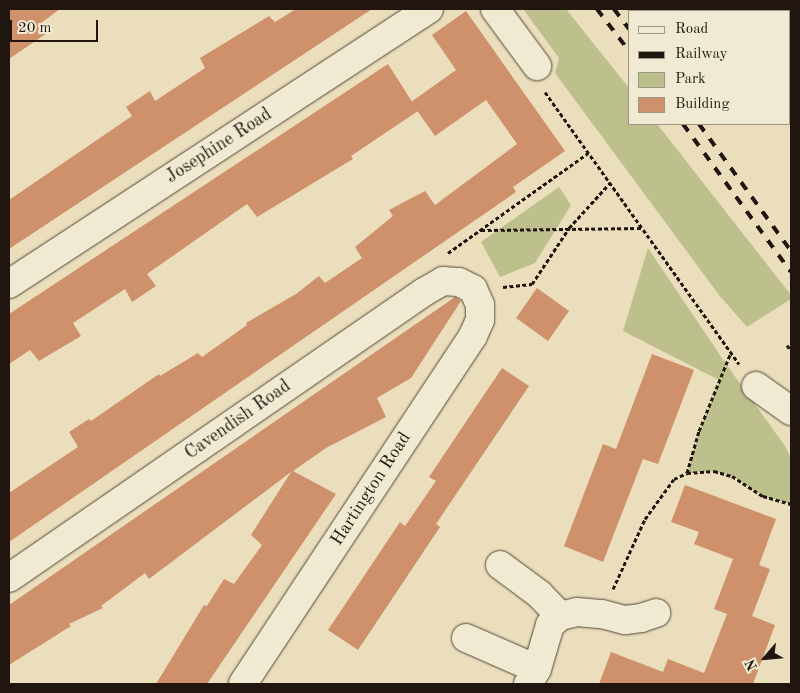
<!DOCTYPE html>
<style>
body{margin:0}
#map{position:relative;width:800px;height:693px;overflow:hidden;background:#eadebc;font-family:"Old Standard TT",serif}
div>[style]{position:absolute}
.green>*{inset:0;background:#bdc08c}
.building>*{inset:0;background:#cf916b}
.path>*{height:3px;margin-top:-1.5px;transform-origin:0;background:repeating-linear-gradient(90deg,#20150f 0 4px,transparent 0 6.5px)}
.roads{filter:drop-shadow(0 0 1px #52473a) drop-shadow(0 0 1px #52473a)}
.minor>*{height:28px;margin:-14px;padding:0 14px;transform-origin:14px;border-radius:14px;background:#f1ead3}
.rail>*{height:4px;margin-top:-2px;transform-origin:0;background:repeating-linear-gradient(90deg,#20150f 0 9px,transparent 0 18px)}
span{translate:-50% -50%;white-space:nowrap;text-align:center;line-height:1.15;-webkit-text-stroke:4px #f1ead3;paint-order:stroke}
.street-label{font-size:18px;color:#20150f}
.frame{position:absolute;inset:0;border:10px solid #20150f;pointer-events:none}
.legend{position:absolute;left:628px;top:10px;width:162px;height:115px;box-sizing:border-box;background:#f1ead3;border:1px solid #9d9585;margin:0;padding:6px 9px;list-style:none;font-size:15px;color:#20150f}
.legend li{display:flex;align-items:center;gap:10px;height:25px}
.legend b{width:25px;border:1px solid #9d9585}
.north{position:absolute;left:740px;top:633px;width:50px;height:50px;-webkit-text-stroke:4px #f1ead3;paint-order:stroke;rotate:243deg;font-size:14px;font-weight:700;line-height:20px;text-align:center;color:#20150f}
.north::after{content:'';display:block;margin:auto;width:18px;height:22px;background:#20150f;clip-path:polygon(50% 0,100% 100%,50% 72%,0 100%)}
.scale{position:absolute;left:10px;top:20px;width:88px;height:22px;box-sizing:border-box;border:2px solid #20150f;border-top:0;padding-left:6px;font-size:15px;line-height:18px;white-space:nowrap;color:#20150f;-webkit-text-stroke:4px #f1ead3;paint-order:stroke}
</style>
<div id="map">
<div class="green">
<div style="clip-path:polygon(523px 9px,566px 9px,629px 88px,629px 124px,657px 124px,791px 295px,791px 299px,747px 327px,719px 295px,555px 73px,559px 58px)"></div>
<div style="clip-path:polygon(559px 187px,571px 205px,535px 263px,500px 277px,481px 242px)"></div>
<div style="clip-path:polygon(648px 248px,726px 364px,785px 446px,791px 458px,791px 504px,763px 496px,732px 476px,714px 471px,687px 473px,699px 431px,719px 380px,623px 331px)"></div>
</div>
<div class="building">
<div style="clip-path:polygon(9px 9px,60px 9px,41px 23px,47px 33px,9px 59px)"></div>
<div style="clip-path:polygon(296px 9px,372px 9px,9px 249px,9px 200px,132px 116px,126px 107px,150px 91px,155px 101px,205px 68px,200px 58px,269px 16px,275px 22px)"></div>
<div style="clip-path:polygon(466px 11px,565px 151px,513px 187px,516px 192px,9px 542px,9px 493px,78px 447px,69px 432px,89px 419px,91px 421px,159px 374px,160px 376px,198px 353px,202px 357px,247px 325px,246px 323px,296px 294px,319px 276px,325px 283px,362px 258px,355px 247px,393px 216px,389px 210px,425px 191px,435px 205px,517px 144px,486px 100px,435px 136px,411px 102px,456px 70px,432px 35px)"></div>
<div style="clip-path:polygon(388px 64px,418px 111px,351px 156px,353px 159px,257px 217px,247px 204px,147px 274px,156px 286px,132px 302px,125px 289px,73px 323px,81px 336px,39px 361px,30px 350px,9px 364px,9px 314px)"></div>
<div style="clip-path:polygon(537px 288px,569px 311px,548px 341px,516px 318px)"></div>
<div style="clip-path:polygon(455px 297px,461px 301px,411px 378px,377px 398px,386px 417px,326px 448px,293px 471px,336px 494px,207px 684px,156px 684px,204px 605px,207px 606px,224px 579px,234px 584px,262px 545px,251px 535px,291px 472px,149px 579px,145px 573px,101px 606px,103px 608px,69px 624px,71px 626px,9px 665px,9px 605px)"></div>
<div style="clip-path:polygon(652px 354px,694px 370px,658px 464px,643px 459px,603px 562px,564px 546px,603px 444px,616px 449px)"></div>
<div style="clip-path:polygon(502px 368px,529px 386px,436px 524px,440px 527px,358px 650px,328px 630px,400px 522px,405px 526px,436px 481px,429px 477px)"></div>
<div style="clip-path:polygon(685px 485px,776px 519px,759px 565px,770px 569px,752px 616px,775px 625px,753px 684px,599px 684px,611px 652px,663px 672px,668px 659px,704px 673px,727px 614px,714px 609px,733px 559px,694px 544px,699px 532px,671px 522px)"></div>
</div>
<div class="path">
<div style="left:720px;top:9px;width:3px;rotate:45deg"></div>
<div style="left:789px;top:90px;width:3px;rotate:45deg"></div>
<div style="left:545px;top:92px;width:334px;rotate:54.5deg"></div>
<div style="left:481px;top:230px;width:161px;rotate:-0.7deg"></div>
<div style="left:448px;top:253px;width:172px;rotate:-35.5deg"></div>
<div style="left:503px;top:287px;width:29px;rotate:-6deg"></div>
<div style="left:532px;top:284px;width:67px;rotate:-56.5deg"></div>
<div style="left:569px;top:228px;width:61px;rotate:-47.7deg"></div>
<div style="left:787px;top:345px;width:7px;rotate:56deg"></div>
<div style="left:687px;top:473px;width:44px;rotate:-74.1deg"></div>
<div style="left:699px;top:431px;width:85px;rotate:-67.9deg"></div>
<div style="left:613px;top:589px;width:77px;rotate:-65.4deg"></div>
<div style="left:645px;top:519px;width:49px;rotate:-54.1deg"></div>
<div style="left:674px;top:479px;width:14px;rotate:-25deg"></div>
<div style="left:687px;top:473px;width:27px;rotate:-4deg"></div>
<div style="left:714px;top:471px;width:19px;rotate:16deg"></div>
<div style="left:732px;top:476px;width:37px;rotate:33deg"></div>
<div style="left:763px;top:496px;width:29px;rotate:16deg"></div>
</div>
<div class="roads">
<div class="minor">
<div style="left:495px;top:9px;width:71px;rotate:53.6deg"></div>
<div style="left:9px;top:284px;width:502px;rotate:-33.22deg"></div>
<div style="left:756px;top:386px;width:43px;rotate:35.5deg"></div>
<div style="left:500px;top:565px;width:49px;rotate:36.6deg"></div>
<div style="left:539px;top:594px;width:30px;rotate:46deg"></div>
<div style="left:9px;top:578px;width:504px;rotate:-34.57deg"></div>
<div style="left:424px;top:292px;width:22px;rotate:-30deg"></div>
<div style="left:443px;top:281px;width:16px;rotate:4deg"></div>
<div style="left:459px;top:282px;width:16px;rotate:27deg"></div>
<div style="left:473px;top:289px;width:17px;rotate:66deg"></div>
<div style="left:480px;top:305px;width:15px;rotate:90deg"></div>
<div style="left:480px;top:320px;width:17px;rotate:114deg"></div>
<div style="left:473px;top:336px;width:417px;rotate:123.5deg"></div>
<div style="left:466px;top:638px;width:77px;rotate:23.6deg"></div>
<div style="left:528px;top:684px;width:17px;rotate:-59deg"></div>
<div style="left:537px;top:669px;width:46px;rotate:-73.5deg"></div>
<div style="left:550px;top:625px;width:13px;rotate:-42deg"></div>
<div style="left:560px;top:616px;width:17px;rotate:-13deg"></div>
<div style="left:577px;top:612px;width:25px;rotate:5deg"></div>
<div style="left:602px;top:614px;width:24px;rotate:15deg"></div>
<div style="left:625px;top:620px;width:16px;rotate:-7deg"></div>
<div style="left:641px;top:618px;width:16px;rotate:-18deg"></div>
</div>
</div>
<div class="rail">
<div style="left:597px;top:9px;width:53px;rotate:52.7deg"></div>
<div style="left:614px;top:9px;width:25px;rotate:53deg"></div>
<div style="left:639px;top:9px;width:2px;rotate:63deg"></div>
<div style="left:683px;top:124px;width:183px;rotate:53.9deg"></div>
<div style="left:699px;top:124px;width:157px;rotate:54.1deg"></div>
</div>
<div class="street-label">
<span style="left:219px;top:146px;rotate:-33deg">Josephine Road</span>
<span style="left:238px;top:420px;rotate:-35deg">Cavendish Road</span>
<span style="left:371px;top:489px;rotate:-57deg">Hartington Road</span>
</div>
<div class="frame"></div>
<ul class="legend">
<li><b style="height:6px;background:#f1ead3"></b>Road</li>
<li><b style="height:6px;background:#20150f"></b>Railway</li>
<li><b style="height:14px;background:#bdc08c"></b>Park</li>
<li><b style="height:14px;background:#cf916b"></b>Building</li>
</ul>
<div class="north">N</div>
<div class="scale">20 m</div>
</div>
